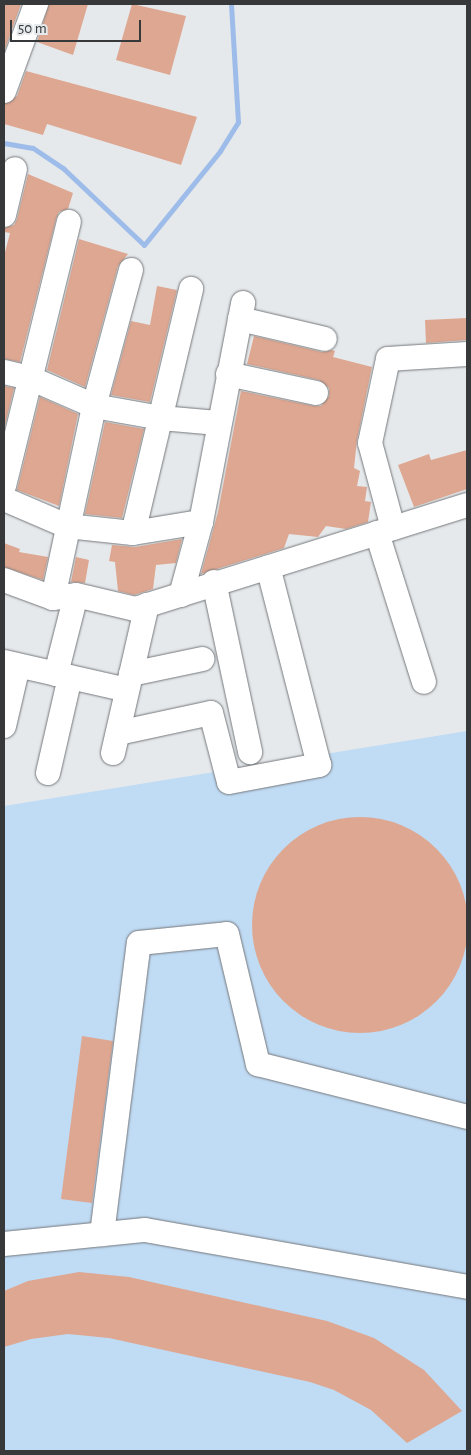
<!DOCTYPE html>
<style>
body{margin:0}
#map{position:relative;width:471px;height:1455px;overflow:hidden;background:#e5e9ec;font-family:"Alegreya Sans",sans-serif}
div>[style]{position:absolute}
.green>*{inset:0;background:#c0dbf4}
.stream>*{height:5px;margin:-2.5px;padding:0 2.5px;transform-origin:2.5px;border-radius:2.5px;background:#9ebce9}
.building>*{inset:0;background:#dea791}
.round{border-radius:50%}
.roads{filter:drop-shadow(0 0 1px #75787b) drop-shadow(0 0 1px #75787b)}
.minor>*{height:24px;margin:-12px;padding:0 12px;transform-origin:12px;border-radius:12px;background:#fff}
span{translate:-50% -50%;white-space:nowrap;text-align:center;line-height:1.15;-webkit-text-stroke:4px #e5e9ec;paint-order:stroke}
.frame{position:absolute;inset:0;border:5px solid #363839;pointer-events:none}
.scale{position:absolute;left:10px;top:20px;width:131px;height:22px;box-sizing:border-box;border:2px solid #363839;border-top:0;padding-left:6px;font-size:15px;line-height:18px;white-space:nowrap;color:#363839;-webkit-text-stroke:4px #e5e9ec;paint-order:stroke}
</style>
<div id="map">
<div class="green">
<div style="clip-path:polygon(467px 731px,467px 1451px,4px 1451px,4px 806px)"></div>
</div>
<div class="stream">
<div style="left:4px;top:143px;width:29px;rotate:10deg"></div>
<div style="left:33px;top:148px;width:37px;rotate:34deg"></div>
<div style="left:64px;top:169px;width:110px;rotate:43.5deg"></div>
<div style="left:144px;top:245px;width:121px;rotate:-51deg"></div>
<div style="left:220px;top:151px;width:34px;rotate:-58deg"></div>
<div style="left:238px;top:122px;width:118px;rotate:-93.4deg"></div>
</div>
<div class="building">
<div style="clip-path:polygon(4px 4px,21px 4px,4px 52px)"></div>
<div style="clip-path:polygon(49px 4px,88px 4px,73px 55px,37px 42px)"></div>
<div style="clip-path:polygon(132px 4px,186px 16px,170px 75px,116px 60px)"></div>
<div style="clip-path:polygon(26px 71px,197px 117px,181px 165px,47px 124px,43px 135px,4px 124px,4px 104px,17px 96px)"></div>
<div style="clip-path:polygon(28px 174px,73px 193px,68px 209px,59px 212px,56px 219px,20px 362px,4px 359px,4px 256px,10px 233px,4px 232px,4px 228px,14px 225px,17px 219px)"></div>
<div style="clip-path:polygon(79px 239px,128px 254px,118px 266px,85px 387px,47px 370px)"></div>
<div style="clip-path:polygon(157px 286px,177px 290px,150px 402px,111px 395px,131px 321px,150px 325px)"></div>
<div style="clip-path:polygon(467px 318px,467px 340px,426px 343px,425px 320px)"></div>
<div style="clip-path:polygon(254px 336px,322px 352px,332px 350px,335px 351px,333px 357px,372px 367px,357px 440px,354px 468px,360px 471px,357px 486px,367px 487px,365px 501px,371px 502px,368px 522px,346px 529px,326px 526px,318px 537px,289px 534px,284px 548px,201px 574px,218px 512px,241px 391px,314px 406px,321px 406px,329px 396px,329px 388px,319px 380px,247px 364px)"></div>
<div style="clip-path:polygon(4px 386px,14px 388px,4px 430px)"></div>
<div style="clip-path:polygon(40px 397px,78px 414px,59px 506px,17px 490px)"></div>
<div style="clip-path:polygon(105px 422px,144px 429px,122px 518px,85px 514px)"></div>
<div style="clip-path:polygon(467px 450px,467px 489px,414px 507px,398px 465px,429px 454px,431px 460px)"></div>
<div style="clip-path:polygon(182px 539px,176px 563px,156px 565px,153px 589px,134px 595px,118px 591px,115px 562px,109px 561px,112px 545px,135px 547px)"></div>
<div style="clip-path:polygon(4px 543px,20px 549px,19px 552px,48px 557px,43px 580px,4px 567px)"></div>
<div style="clip-path:polygon(76px 557px,89px 560px,85px 583px,71px 582px)"></div>
<div class="round" style="left:252px;top:817px;width:216px;height:216px"></div>
<div style="clip-path:polygon(82px 1036px,113px 1041px,92px 1203px,61px 1199px)"></div>
<div style="clip-path:polygon(79px 1272px,129px 1277px,327px 1321px,374px 1338px,424px 1370px,462px 1411px,407px 1443px,371px 1410px,334px 1390px,310px 1382px,109px 1338px,68px 1334px,31px 1339px,4px 1347px,4px 1291px,28px 1281px)"></div>
</div>
<div class="roads">
<div class="minor">
<div style="left:4px;top:91px;width:93px;rotate:-69.8deg"></div>
<div style="left:4px;top:215px;width:47px;rotate:-76.6deg"></div>
<div style="left:240px;top:319px;width:87px;rotate:13.2deg"></div>
<div style="left:4px;top:372px;width:27px;rotate:13deg"></div>
<div style="left:30px;top:378px;width:70px;rotate:23.6deg"></div>
<div style="left:94px;top:406px;width:68px;rotate:10.2deg"></div>
<div style="left:161px;top:418px;width:57px;rotate:5deg"></div>
<div style="left:228px;top:374px;width:90px;rotate:12.2deg"></div>
<div style="left:4px;top:486px;width:272px;rotate:-76.2deg"></div>
<div style="left:4px;top:499px;width:69px;rotate:23.2deg"></div>
<div style="left:67px;top:526px;width:66px;rotate:6.1deg"></div>
<div style="left:133px;top:533px;width:69px;rotate:-9.2deg"></div>
<div style="left:393px;top:528px;width:88px;rotate:-105.1deg"></div>
<div style="left:370px;top:443px;width:86px;rotate:-77.9deg"></div>
<div style="left:388px;top:359px;width:79px;rotate:-3.6deg"></div>
<div style="left:133px;top:533px;width:251px;rotate:-76.6deg"></div>
<div style="left:377px;top:533px;width:156px;rotate:72.5deg"></div>
<div style="left:4px;top:580px;width:52px;rotate:20.2deg"></div>
<div style="left:53px;top:598px;width:23px;rotate:-7deg"></div>
<div style="left:76px;top:595px;width:61px;rotate:13.3deg"></div>
<div style="left:135px;top:609px;width:348px;rotate:-17.4deg"></div>
<div style="left:214px;top:582px;width:174px;rotate:78deg"></div>
<div style="left:181px;top:595px;width:76px;rotate:-74.7deg"></div>
<div style="left:201px;top:522px;width:223px;rotate:-79.1deg"></div>
<div style="left:53px;top:598px;width:196px;rotate:-77.9deg"></div>
<div style="left:94px;top:406px;width:141px;rotate:-74.8deg"></div>
<div style="left:4px;top:662px;width:126px;rotate:12.8deg"></div>
<div style="left:56px;top:674px;width:81px;rotate:-75.8deg"></div>
<div style="left:131px;top:674px;width:73px;rotate:-11.9deg"></div>
<div style="left:4px;top:726px;width:62px;rotate:-76.9deg"></div>
<div style="left:118px;top:733px;width:95px;rotate:-12.1deg"></div>
<div style="left:211px;top:713px;width:71px;rotate:75.4deg"></div>
<div style="left:229px;top:782px;width:92px;rotate:-10.7deg"></div>
<div style="left:319px;top:765px;width:204px;rotate:-104.4deg"></div>
<div style="left:113px;top:753px;width:152px;rotate:-77.1deg"></div>
<div style="left:48px;top:773px;width:98px;rotate:-77.1deg"></div>
<div style="left:102px;top:1234px;width:293px;rotate:-82.8deg"></div>
<div style="left:139px;top:943px;width:88px;rotate:-5.8deg"></div>
<div style="left:227px;top:934px;width:134px;rotate:76.6deg"></div>
<div style="left:258px;top:1064px;width:216px;rotate:14.2deg"></div>
<div style="left:4px;top:1244px;width:142px;rotate:-5.7deg"></div>
<div style="left:145px;top:1230px;width:327px;rotate:10deg"></div>
</div>
</div>
<div class="frame"></div>
<div class="scale">50 m</div>
</div>
